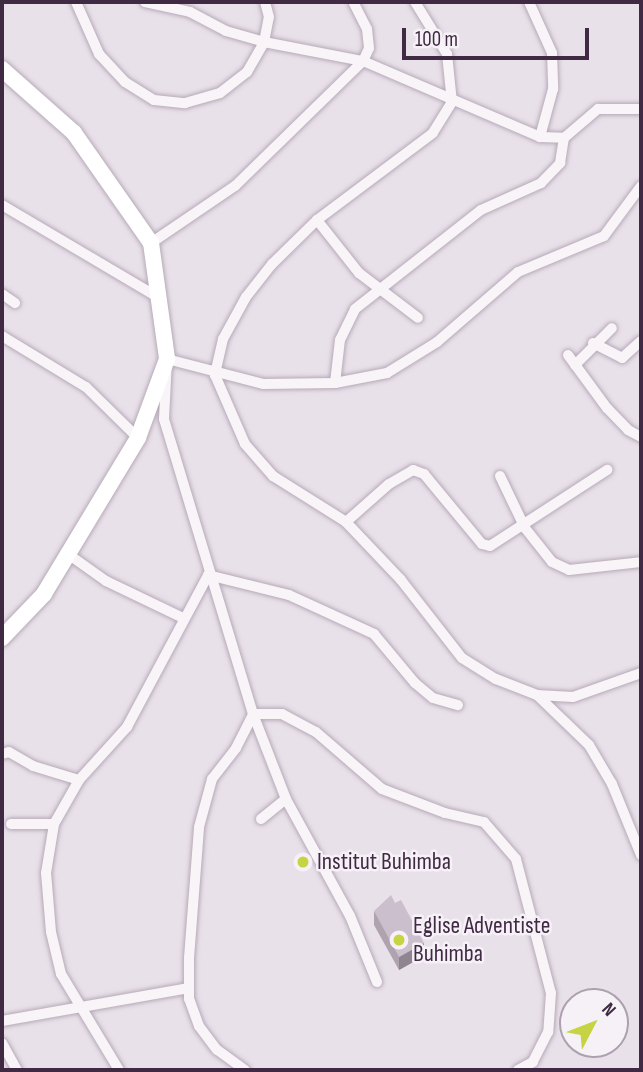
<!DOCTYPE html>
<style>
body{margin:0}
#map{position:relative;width:643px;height:1072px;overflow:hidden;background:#e9e1ea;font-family:"Sofia Sans Condensed",sans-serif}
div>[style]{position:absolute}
.roads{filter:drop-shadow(0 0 2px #b6aab8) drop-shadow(0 0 2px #b6aab8)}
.street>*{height:10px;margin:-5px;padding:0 5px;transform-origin:5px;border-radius:5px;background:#f8f4f8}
.secondary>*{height:16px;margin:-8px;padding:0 8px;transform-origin:8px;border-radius:8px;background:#fff}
.wall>*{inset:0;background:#afa3b0}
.shaded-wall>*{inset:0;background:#8e8590}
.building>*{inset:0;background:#cbbecd}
.dots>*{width:19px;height:19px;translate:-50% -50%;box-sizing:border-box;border:4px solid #f6f1f7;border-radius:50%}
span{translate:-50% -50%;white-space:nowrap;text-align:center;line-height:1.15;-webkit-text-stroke:5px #f6f1f7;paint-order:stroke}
.poi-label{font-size:24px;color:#3f2943}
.left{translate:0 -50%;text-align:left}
.frame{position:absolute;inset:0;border:4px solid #3f2943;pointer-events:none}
.north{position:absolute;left:559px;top:988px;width:70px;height:70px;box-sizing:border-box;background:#f6f1f7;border:2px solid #ada1af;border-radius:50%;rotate:48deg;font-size:19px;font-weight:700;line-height:28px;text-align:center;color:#3f2943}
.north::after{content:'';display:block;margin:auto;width:24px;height:32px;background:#c6d342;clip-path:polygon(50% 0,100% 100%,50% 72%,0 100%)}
.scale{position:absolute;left:402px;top:28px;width:187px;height:32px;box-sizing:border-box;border:4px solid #3f2943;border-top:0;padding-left:9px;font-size:21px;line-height:24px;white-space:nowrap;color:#3f2943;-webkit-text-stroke:5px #f6f1f7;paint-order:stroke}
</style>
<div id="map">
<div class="roads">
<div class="street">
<div style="left:76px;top:2px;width:57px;rotate:66.1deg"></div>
<div style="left:99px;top:54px;width:38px;rotate:47deg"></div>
<div style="left:125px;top:82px;width:34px;rotate:32deg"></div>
<div style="left:154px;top:100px;width:31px;rotate:6deg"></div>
<div style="left:185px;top:103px;width:36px;rotate:-16deg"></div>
<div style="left:220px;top:93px;width:34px;rotate:-38deg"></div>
<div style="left:247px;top:72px;width:34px;rotate:-60deg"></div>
<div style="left:264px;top:42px;width:25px;rotate:-79deg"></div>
<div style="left:269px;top:17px;width:16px;rotate:-105deg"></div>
<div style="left:145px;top:2px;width:46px;rotate:12.5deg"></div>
<div style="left:190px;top:12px;width:41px;rotate:27.8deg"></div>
<div style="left:226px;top:31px;width:40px;rotate:16deg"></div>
<div style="left:264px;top:42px;width:101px;rotate:10.9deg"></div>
<div style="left:363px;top:61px;width:193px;rotate:23.2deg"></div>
<div style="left:540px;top:137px;width:24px;rotate:2deg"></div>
<div style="left:564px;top:138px;width:45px;rotate:-40.5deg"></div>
<div style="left:598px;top:109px;width:43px"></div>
<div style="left:415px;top:2px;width:61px;rotate:58.4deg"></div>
<div style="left:447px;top:54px;width:48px;rotate:84.1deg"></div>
<div style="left:452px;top:102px;width:36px;rotate:122deg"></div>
<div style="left:433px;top:133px;width:145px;rotate:143.1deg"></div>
<div style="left:317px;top:220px;width:63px;rotate:135.6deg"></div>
<div style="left:272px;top:264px;width:42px;rotate:128.2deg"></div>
<div style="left:246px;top:297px;width:48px;rotate:118.7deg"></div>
<div style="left:223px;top:339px;width:37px;rotate:103deg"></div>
<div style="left:215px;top:375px;width:75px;rotate:66.5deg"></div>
<div style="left:245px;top:444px;width:43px;rotate:48.8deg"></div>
<div style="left:273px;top:476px;width:86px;rotate:32.2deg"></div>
<div style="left:346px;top:522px;width:80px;rotate:46.5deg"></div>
<div style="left:401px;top:580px;width:99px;rotate:52deg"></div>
<div style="left:462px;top:658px;width:40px;rotate:32deg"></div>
<div style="left:496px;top:679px;width:44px;rotate:21.3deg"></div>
<div style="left:537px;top:695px;width:36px;rotate:3deg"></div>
<div style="left:573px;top:697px;width:72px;rotate:-19.4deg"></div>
<div style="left:529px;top:2px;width:56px;rotate:65.7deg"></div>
<div style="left:552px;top:53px;width:36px;rotate:88deg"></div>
<div style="left:553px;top:89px;width:50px;rotate:105.2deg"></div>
<div style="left:2px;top:205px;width:185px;rotate:30.6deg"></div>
<div style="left:317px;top:220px;width:68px;rotate:51.6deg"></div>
<div style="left:359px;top:273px;width:74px;rotate:37.3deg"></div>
<div style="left:151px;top:243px;width:102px;rotate:-34.2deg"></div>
<div style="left:235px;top:186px;width:179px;rotate:-44.3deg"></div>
<div style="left:363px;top:61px;width:14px;rotate:-65deg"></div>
<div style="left:369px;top:48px;width:19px;rotate:-96deg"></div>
<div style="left:367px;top:29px;width:30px;rotate:-117deg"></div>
<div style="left:2px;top:294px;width:16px;rotate:35deg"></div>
<div style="left:2px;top:336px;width:98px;rotate:31.3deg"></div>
<div style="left:86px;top:387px;width:73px;rotate:44.4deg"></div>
<div style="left:593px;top:343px;width:33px;rotate:27deg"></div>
<div style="left:622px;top:358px;width:25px;rotate:-42deg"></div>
<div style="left:568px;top:355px;width:66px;rotate:53.7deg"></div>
<div style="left:607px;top:408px;width:30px;rotate:46deg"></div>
<div style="left:628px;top:430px;width:15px;rotate:28deg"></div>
<div style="left:575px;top:365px;width:52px;rotate:-45deg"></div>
<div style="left:335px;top:383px;width:43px;rotate:-83.4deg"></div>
<div style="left:340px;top:340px;width:34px;rotate:-64deg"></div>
<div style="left:355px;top:309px;width:160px;rotate:-38.2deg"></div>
<div style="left:481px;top:210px;width:66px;rotate:-24.2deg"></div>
<div style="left:541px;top:183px;width:28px;rotate:-46deg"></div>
<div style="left:560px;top:163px;width:25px;rotate:-81deg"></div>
<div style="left:500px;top:476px;width:58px;rotate:64.3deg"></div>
<div style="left:525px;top:528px;width:43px;rotate:51.5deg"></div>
<div style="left:552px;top:562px;width:19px;rotate:25deg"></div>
<div style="left:569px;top:570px;width:72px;rotate:-6.3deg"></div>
<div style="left:346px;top:522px;width:57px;rotate:-41.5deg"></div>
<div style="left:389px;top:484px;width:28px;rotate:-30deg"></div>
<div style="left:413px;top:470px;width:12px;rotate:20deg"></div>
<div style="left:424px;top:474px;width:91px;rotate:50.4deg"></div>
<div style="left:482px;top:544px;width:8px;rotate:14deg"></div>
<div style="left:490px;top:546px;width:140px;rotate:-33deg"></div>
<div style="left:68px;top:554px;width:47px;rotate:35.4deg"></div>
<div style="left:106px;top:581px;width:85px;rotate:25.7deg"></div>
<div style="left:537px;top:695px;width:72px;rotate:43.9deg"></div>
<div style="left:589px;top:745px;width:45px;rotate:59.5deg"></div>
<div style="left:612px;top:784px;width:77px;rotate:67.8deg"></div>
<div style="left:2px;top:754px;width:7px;rotate:-16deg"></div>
<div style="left:9px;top:752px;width:28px;rotate:30deg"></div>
<div style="left:33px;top:766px;width:48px;rotate:16.9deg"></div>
<div style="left:261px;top:819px;width:32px;rotate:-39deg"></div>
<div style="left:11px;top:824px;width:43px"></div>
<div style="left:377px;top:982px;width:71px;rotate:-112.2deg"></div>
<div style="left:350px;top:916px;width:133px;rotate:-118.7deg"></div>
<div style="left:286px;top:799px;width:91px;rotate:-111.2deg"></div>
<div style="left:253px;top:714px;width:308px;rotate:-106.8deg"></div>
<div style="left:164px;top:419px;width:60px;rotate:-87.1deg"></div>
<div style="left:167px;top:359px;width:99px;rotate:14.6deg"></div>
<div style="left:263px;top:384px;width:72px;rotate:-0.8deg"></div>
<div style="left:335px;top:383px;width:53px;rotate:-10.9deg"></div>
<div style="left:387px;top:373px;width:59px;rotate:-31.8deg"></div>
<div style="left:437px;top:342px;width:107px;rotate:-40.8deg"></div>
<div style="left:518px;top:272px;width:93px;rotate:-22.7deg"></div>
<div style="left:604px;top:236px;width:62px;rotate:-53.5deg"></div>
<div style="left:2px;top:1021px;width:190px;rotate:-10deg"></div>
<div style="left:2px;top:1043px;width:31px;rotate:61deg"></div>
<div style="left:119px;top:1070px;width:112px;rotate:-121.1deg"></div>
<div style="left:61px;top:974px;width:43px;rotate:-103.4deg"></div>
<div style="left:51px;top:932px;width:59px;rotate:-94.8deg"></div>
<div style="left:46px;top:873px;width:50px;rotate:-80.7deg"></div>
<div style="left:54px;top:824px;width:51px;rotate:-60.4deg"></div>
<div style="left:79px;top:780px;width:72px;rotate:-47.8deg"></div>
<div style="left:127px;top:727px;width:172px;rotate:-61.9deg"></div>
<div style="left:208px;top:575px;width:83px;rotate:13.9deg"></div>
<div style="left:289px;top:595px;width:94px;rotate:24.6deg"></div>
<div style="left:374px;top:634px;width:64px;rotate:50.1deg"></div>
<div style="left:415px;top:683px;width:23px;rotate:40deg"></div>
<div style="left:433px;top:698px;width:26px;rotate:16deg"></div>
<div style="left:245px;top:1070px;width:34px;rotate:-144deg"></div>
<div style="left:217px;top:1050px;width:30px;rotate:-127deg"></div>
<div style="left:199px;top:1026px;width:29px;rotate:-110deg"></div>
<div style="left:189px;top:999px;width:41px;rotate:-90deg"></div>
<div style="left:189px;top:958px;width:131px;rotate:-85.6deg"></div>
<div style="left:199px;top:827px;width:50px;rotate:-74.8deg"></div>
<div style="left:212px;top:779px;width:39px;rotate:-52deg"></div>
<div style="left:236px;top:748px;width:38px;rotate:-63deg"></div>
<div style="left:253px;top:714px;width:29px"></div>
<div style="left:282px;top:714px;width:38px;rotate:28deg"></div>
<div style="left:316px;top:732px;width:87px;rotate:40.8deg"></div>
<div style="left:382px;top:789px;width:67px;rotate:20.9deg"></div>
<div style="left:445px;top:813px;width:40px;rotate:13deg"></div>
<div style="left:484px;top:822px;width:49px;rotate:49.1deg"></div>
<div style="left:516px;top:859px;width:138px;rotate:75.4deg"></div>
<div style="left:551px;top:993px;width:39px;rotate:94deg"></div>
<div style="left:548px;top:1032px;width:34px;rotate:117deg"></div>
<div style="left:533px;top:1062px;width:17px;rotate:152deg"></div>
</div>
<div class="secondary">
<div style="left:2px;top:69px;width:96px;rotate:41.6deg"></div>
<div style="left:74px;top:133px;width:134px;rotate:55deg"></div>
<div style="left:151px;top:243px;width:117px;rotate:82.1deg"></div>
<div style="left:167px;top:359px;width:84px;rotate:110.2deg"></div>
<div style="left:138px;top:438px;width:182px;rotate:121.1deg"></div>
<div style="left:44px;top:594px;width:61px;rotate:133.7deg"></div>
</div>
</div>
<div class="wall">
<div style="clip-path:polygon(374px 911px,424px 956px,399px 970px,374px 925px)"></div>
</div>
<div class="shaded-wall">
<div style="clip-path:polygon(424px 943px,424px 956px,399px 970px,399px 957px)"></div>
</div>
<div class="building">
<div style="clip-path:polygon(391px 895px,395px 903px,401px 900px,424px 943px,399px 957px,374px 911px)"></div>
</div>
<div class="dots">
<div style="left:303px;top:862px;background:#c6d342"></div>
<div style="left:399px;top:940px;background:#c6d342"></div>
</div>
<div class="poi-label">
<span class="left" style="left:317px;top:862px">Institut Buhimba</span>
<span class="left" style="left:413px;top:940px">Eglise Adventiste<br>Buhimba</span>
</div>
<div class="frame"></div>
<div class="north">N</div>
<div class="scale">100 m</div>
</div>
